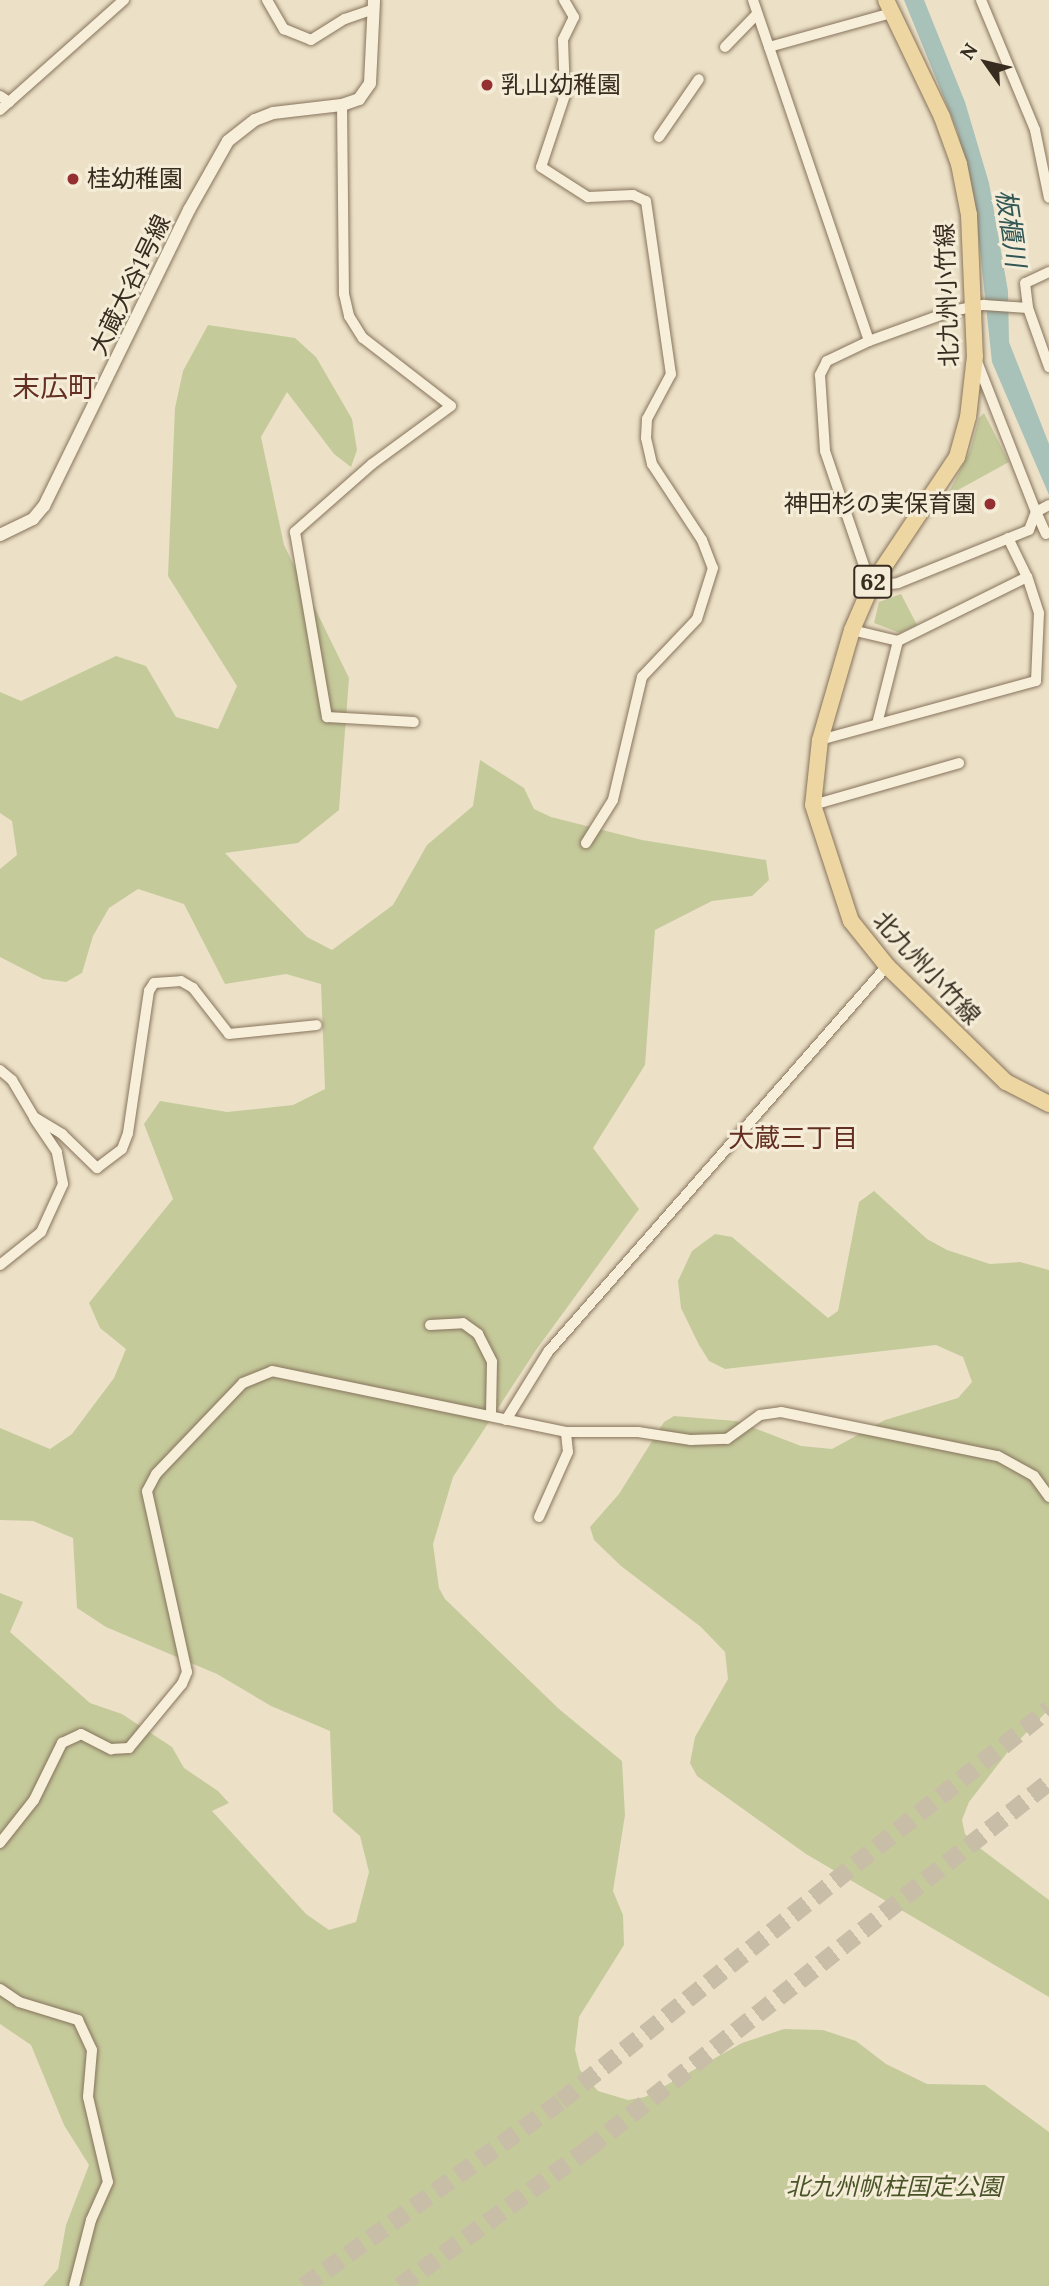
<!DOCTYPE html>
<meta charset="utf-8">
<style>
body{margin:0}
#map{position:relative;width:1049px;height:2286px;overflow:hidden;background:#ece1c7;font-family:Lora,"Noto Sans JP",serif}
div>[style]{position:absolute}
.green>*{inset:0;background:#c5ca9b}
.water>*{inset:0;background:#a8c1b9}
.motorway-tunnel>*{height:18px;margin-top:-9px;transform-origin:0;background:repeating-linear-gradient(90deg,#c8bda6 0 18px,transparent 0 27px)}
.roads{filter:drop-shadow(0 0 2px #87745d) drop-shadow(0 0 2px #87745d)}
.minor>*{height:10px;margin:-5px;padding:0 5px;transform-origin:5px;border-radius:5px;background:#f7efda}
.tertiary>*{height:12px;margin:-6px;padding:0 6px;transform-origin:6px;border-radius:6px;background:#f7efda}
.primary>*{height:16px;margin:-8px;padding:0 8px;transform-origin:8px;border-radius:8px;background:#edd6a1}
.dots>*{width:19px;height:19px;translate:-50% -50%;box-sizing:border-box;border:4px solid #f4ecd7;border-radius:50%}
span{translate:-50% -50%;white-space:nowrap;text-align:center;line-height:1.15;-webkit-text-stroke:6px #f4ecd7;paint-order:stroke}
.shield-label span{padding:2px 5px;background:#f4ecd7;border:2px solid;border-radius:5px;-webkit-text-stroke-width:0}
.shield-label{font-size:23px;color:#382c20;font-weight:700}
.poi-label{font-size:24px;color:#382c20}
.left{translate:0 -50%;text-align:left}
.right{translate:-100% -50%;text-align:right}
.street-label{font-size:24px;color:#382c20}
.park-label{font-size:24px;color:#495428;font-style:italic}
.water-label{font-size:26px;color:#305755;font-style:italic}
.neighbourhood-label{font-size:26px;color:#632f22}
.quarter-label{font-size:28px;color:#632f22}
.north{position:absolute;left:951px;top:28px;width:70px;height:70px;-webkit-text-stroke:5px #f4ecd7;paint-order:stroke;rotate:304deg;font-size:19px;font-weight:700;line-height:28px;text-align:center;color:#382c20}
.north::after{content:'';display:block;margin:auto;width:24px;height:32px;background:#382c20;clip-path:polygon(50% 0,100% 100%,50% 72%,0 100%)}
</style>
<div id="map">
<div class="green">
<div style="clip-path:polygon(208px 325px,295px 338px,316px 357px,352px 419px,357px 450px,351px 467px,334px 454px,287px 392px,261px 437px,284px 545px,349px 678px,339px 810px,298px 843px,225px 853px,307px 937px,332px 950px,393px 905px,427px 845px,473px 806px,480px 760px,524px 788px,534px 809px,551px 817px,642px 840px,766px 860px,769px 880px,752px 896px,712px 901px,655px 930px,645px 1065px,593px 1148px,639px 1209px,536px 1350px,453px 1477px,433px 1544px,439px 1588px,445px 1599px,559px 1709px,622px 1761px,625px 1815px,613px 1891px,623px 1915px,624px 1945px,579px 2017px,575px 2050px,580px 2070px,598px 2091px,628px 2100px,645px 2097px,742px 2043px,784px 2029px,823px 2030px,856px 2041px,886px 2064px,927px 2084px,985px 2085px,1049px 2132px,1049px 2286px,43px 2286px,58px 2269px,66px 2225px,89px 2165px,64px 2125px,31px 2045px,0 2024px,0 1593px,23px 1602px,10px 1632px,90px 1703px,122px 1714px,172px 1747px,184px 1768px,218px 1791px,229px 1803px,212px 1811px,306px 1914px,329px 1930px,356px 1922px,369px 1872px,360px 1836px,333px 1812px,330px 1731px,271px 1706px,217px 1674px,106px 1627px,77px 1608px,73px 1538px,33px 1521px,0 1520px,0 1428px,50px 1449px,72px 1434px,114px 1378px,126px 1349px,100px 1328px,89px 1303px,173px 1199px,144px 1124px,160px 1101px,227px 1112px,293px 1105px,325px 1089px,321px 984px,286px 974px,225px 984px,184px 904px,138px 889px,109px 908px,93px 936px,82px 973px,66px 982px,43px 979px,0 957px,0 869px,17px 855px,12px 821px,0 813px,0 692px,21px 701px,116px 656px,146px 666px,176px 717px,218px 729px,237px 686px,168px 576px,175px 408px,183px 371px)"></div>
<div style="clip-path:polygon(984px 413px,1009px 462px,947px 496px,970px 451px,979px 418px)"></div>
<div style="clip-path:polygon(901px 594px,917px 625px,900px 633px,874px 623px,879px 602px)"></div>
<div style="clip-path:polygon(874px 1191px,927px 1239px,947px 1250px,990px 1264px,1020px 1262px,1049px 1270px,1049px 1709px,1007px 1753px,969px 1802px,962px 1820px,965px 1834px,981px 1849px,1049px 1900px,1049px 1997px,806px 1854px,697px 1776px,690px 1763px,695px 1737px,728px 1679px,725px 1652px,701px 1627px,621px 1566px,594px 1540px,590px 1527px,619px 1494px,664px 1422px,674px 1416px,736px 1421px,801px 1446px,832px 1449px,885px 1420px,958px 1398px,972px 1382px,963px 1357px,936px 1345px,725px 1369px,709px 1361px,699px 1345px,681px 1308px,678px 1281px,692px 1251px,715px 1234px,732px 1237px,828px 1318px,838px 1311px,859px 1202px)"></div>
</div>
<div class="water">
<div style="clip-path:polygon(904px 0,924px 0,965px 102px,989px 183px,1008px 291px,1009px 342px,1049px 444px,1049px 495px,992px 362px,975px 204px,957px 130px)"></div>
</div>
<div class="motorway-tunnel">
<div style="left:304px;top:2286px;width:317px;rotate:-35.7deg"></div>
<div style="left:561px;top:2101px;width:626px;rotate:-38.77deg"></div>
<div style="left:400px;top:2286px;width:233px;rotate:-36.1deg"></div>
<div style="left:588px;top:2149px;width:589px;rotate:-38.52deg"></div>
</div>
<div class="roads">
<div class="minor">
<div style="left:267px;top:0;width:34px;rotate:60deg"></div>
<div style="left:284px;top:29px;width:29px;rotate:22deg"></div>
<div style="left:311px;top:40px;width:40px;rotate:-32deg"></div>
<div style="left:345px;top:19px;width:28px;rotate:-19deg"></div>
<div style="left:564px;top:0;width:20px;rotate:60deg"></div>
<div style="left:574px;top:17px;width:25px;rotate:116deg"></div>
<div style="left:563px;top:40px;width:55px;rotate:87.9deg"></div>
<div style="left:565px;top:95px;width:76px;rotate:108.4deg"></div>
<div style="left:541px;top:167px;width:56px;rotate:32.6deg"></div>
<div style="left:588px;top:197px;width:45px;rotate:-2.5deg"></div>
<div style="left:633px;top:195px;width:14px;rotate:25deg"></div>
<div style="left:646px;top:201px;width:175px;rotate:81.8deg"></div>
<div style="left:671px;top:374px;width:51px;rotate:118.1deg"></div>
<div style="left:647px;top:419px;width:19px;rotate:93deg"></div>
<div style="left:646px;top:438px;width:27px;rotate:77deg"></div>
<div style="left:652px;top:464px;width:91px;rotate:56.7deg"></div>
<div style="left:702px;top:540px;width:30px;rotate:69deg"></div>
<div style="left:713px;top:568px;width:53px;rotate:107.4deg"></div>
<div style="left:697px;top:619px;width:80px;rotate:133.5deg"></div>
<div style="left:642px;top:677px;width:126px;rotate:103.3deg"></div>
<div style="left:613px;top:800px;width:51px;rotate:122.1deg"></div>
<div style="left:753px;top:0;width:360px;rotate:71.2deg"></div>
<div style="left:869px;top:341px;width:88px;rotate:-19.9deg"></div>
<div style="left:952px;top:311px;width:33px;rotate:-11deg"></div>
<div style="left:984px;top:305px;width:44px;rotate:3.9deg"></div>
<div style="left:981px;top:0;width:141px;rotate:67.4deg"></div>
<div style="left:1035px;top:130px;width:69px;rotate:78.4deg"></div>
<div style="left:725px;top:47px;width:46px;rotate:-45.9deg"></div>
<div style="left:769px;top:47px;width:128px;rotate:-15.5deg"></div>
<div style="left:0;top:96px;width:11px;rotate:34deg"></div>
<div style="left:342px;top:105px;width:189px;rotate:89.4deg"></div>
<div style="left:344px;top:294px;width:23px;rotate:77deg"></div>
<div style="left:349px;top:316px;width:26px;rotate:58deg"></div>
<div style="left:363px;top:338px;width:111px;rotate:37.7deg"></div>
<div style="left:451px;top:406px;width:98px;rotate:143.7deg"></div>
<div style="left:372px;top:464px;width:103px;rotate:138.6deg"></div>
<div style="left:295px;top:532px;width:188px;rotate:80.2deg"></div>
<div style="left:327px;top:717px;width:87px;rotate:3.3deg"></div>
<div style="left:0;top:110px;width:166px;rotate:-41.6deg"></div>
<div style="left:659px;top:137px;width:70px;rotate:-55.4deg"></div>
<div style="left:1049px;top:272px;width:26px;rotate:155deg"></div>
<div style="left:1025px;top:283px;width:25px;rotate:83deg"></div>
<div style="left:1028px;top:308px;width:63px;rotate:70.4deg"></div>
<div style="left:869px;top:341px;width:47px;rotate:154.5deg"></div>
<div style="left:827px;top:361px;width:16px;rotate:117deg"></div>
<div style="left:820px;top:375px;width:76px;rotate:86.2deg"></div>
<div style="left:825px;top:451px;width:143px;rotate:71.2deg"></div>
<div style="left:871px;top:586px;width:27px;rotate:-6deg"></div>
<div style="left:898px;top:583px;width:141px;rotate:-22deg"></div>
<div style="left:1029px;top:530px;width:19px;rotate:-69deg"></div>
<div style="left:1036px;top:512px;width:164px;rotate:-111.4deg"></div>
<div style="left:1046px;top:534px;width:24px;rotate:-114deg"></div>
<div style="left:1036px;top:512px;width:15px;rotate:-28deg"></div>
<div style="left:1008px;top:538px;width:43px;rotate:64deg"></div>
<div style="left:877px;top:724px;width:86px;rotate:-75.8deg"></div>
<div style="left:820px;top:740px;width:224px;rotate:-15.3deg"></div>
<div style="left:1036px;top:681px;width:68px;rotate:-87.5deg"></div>
<div style="left:1039px;top:613px;width:38px;rotate:-108deg"></div>
<div style="left:1027px;top:577px;width:144px;rotate:153.6deg"></div>
<div style="left:898px;top:641px;width:47px;rotate:-166.6deg"></div>
<div style="left:813px;top:805px;width:152px;rotate:-16deg"></div>
<div style="left:0;top:1070px;width:16px;rotate:40deg"></div>
<div style="left:12px;top:1080px;width:43px;rotate:59.3deg"></div>
<div style="left:34px;top:1117px;width:33px;rotate:31deg"></div>
<div style="left:62px;top:1134px;width:49px;rotate:44.2deg"></div>
<div style="left:97px;top:1168px;width:31px;rotate:-37deg"></div>
<div style="left:122px;top:1149px;width:17px;rotate:-69deg"></div>
<div style="left:128px;top:1133px;width:144px;rotate:-81.6deg"></div>
<div style="left:149px;top:991px;width:9px;rotate:-58deg"></div>
<div style="left:154px;top:983px;width:27px;rotate:-4deg"></div>
<div style="left:181px;top:981px;width:14px;rotate:30deg"></div>
<div style="left:193px;top:988px;width:58px;rotate:52deg"></div>
<div style="left:229px;top:1034px;width:88px;rotate:-5.8deg"></div>
<div style="left:0;top:1265px;width:53px;rotate:-38.8deg"></div>
<div style="left:41px;top:1232px;width:53px;rotate:-65.4deg"></div>
<div style="left:63px;top:1184px;width:33px;rotate:-101deg"></div>
<div style="left:57px;top:1152px;width:40px;rotate:-124deg"></div>
<div style="left:430px;top:1325px;width:33px;rotate:-3deg"></div>
<div style="left:463px;top:1323px;width:19px;rotate:36deg"></div>
<div style="left:478px;top:1334px;width:31px;rotate:63deg"></div>
<div style="left:492px;top:1362px;width:54px;rotate:91.1deg"></div>
<div style="left:506px;top:1420px;width:80px;rotate:-58.3deg"></div>
<div style="left:548px;top:1352px;width:514px;rotate:-48.71deg"></div>
<div style="left:539px;top:1517px;width:71px;rotate:-66deg"></div>
<div style="left:568px;top:1452px;width:20px;rotate:-96deg"></div>
<div style="left:0;top:1843px;width:55px;rotate:-51.7deg"></div>
<div style="left:34px;top:1800px;width:64px;rotate:-63.8deg"></div>
<div style="left:62px;top:1743px;width:21px;rotate:-25deg"></div>
<div style="left:81px;top:1734px;width:34px;rotate:27deg"></div>
<div style="left:111px;top:1749px;width:18px;rotate:-3deg"></div>
<div style="left:129px;top:1748px;width:83px;rotate:-50.4deg"></div>
<div style="left:182px;top:1684px;width:13px;rotate:-67deg"></div>
<div style="left:187px;top:1672px;width:185px;rotate:-102.5deg"></div>
<div style="left:147px;top:1491px;width:19px;rotate:-62deg"></div>
<div style="left:156px;top:1474px;width:126px;rotate:-46.3deg"></div>
<div style="left:243px;top:1383px;width:31px;rotate:-22deg"></div>
<div style="left:272px;top:1371px;width:300px;rotate:11.7deg"></div>
<div style="left:566px;top:1432px;width:72px"></div>
<div style="left:638px;top:1432px;width:54px;rotate:8.6deg"></div>
<div style="left:691px;top:1440px;width:36px;rotate:-2deg"></div>
<div style="left:727px;top:1439px;width:41px;rotate:-36deg"></div>
<div style="left:760px;top:1415px;width:21px;rotate:-8deg"></div>
<div style="left:781px;top:1412px;width:221px;rotate:11.5deg"></div>
<div style="left:998px;top:1456px;width:41px;rotate:29.1deg"></div>
<div style="left:1034px;top:1476px;width:26px;rotate:54deg"></div>
<div style="left:0;top:1989px;width:23px;rotate:34deg"></div>
<div style="left:19px;top:2002px;width:62px;rotate:17deg"></div>
<div style="left:78px;top:2020px;width:33px;rotate:65deg"></div>
<div style="left:92px;top:2050px;width:47px;rotate:94.9deg"></div>
<div style="left:88px;top:2097px;width:87px;rotate:76.8deg"></div>
<div style="left:108px;top:2182px;width:42px;rotate:114.1deg"></div>
<div style="left:91px;top:2220px;width:68px;rotate:104.4deg"></div>
</div>
<div class="tertiary">
<div style="left:0;top:535px;width:37px;rotate:-26deg"></div>
<div style="left:33px;top:519px;width:17px;rotate:-50deg"></div>
<div style="left:44px;top:506px;width:330px;rotate:-63.9deg"></div>
<div style="left:189px;top:210px;width:79px;rotate:-60.5deg"></div>
<div style="left:228px;top:141px;width:34px;rotate:-38deg"></div>
<div style="left:255px;top:120px;width:19px;rotate:-21deg"></div>
<div style="left:273px;top:113px;width:69px;rotate:-6.6deg"></div>
<div style="left:342px;top:105px;width:18px;rotate:-19deg"></div>
<div style="left:359px;top:99px;width:19px;rotate:-55deg"></div>
<div style="left:370px;top:83px;width:83px;rotate:-87.2deg"></div>
</div>
<div class="primary">
<div style="left:886px;top:0;width:130px;rotate:64.4deg"></div>
<div style="left:942px;top:117px;width:50px;rotate:70.1deg"></div>
<div style="left:959px;top:164px;width:52px;rotate:78.9deg"></div>
<div style="left:969px;top:215px;width:141px;rotate:87.6deg"></div>
<div style="left:975px;top:356px;width:61px;rotate:96.5deg"></div>
<div style="left:968px;top:417px;width:41px;rotate:105.4deg"></div>
<div style="left:957px;top:457px;width:155px;rotate:123.7deg"></div>
<div style="left:871px;top:586px;width:48px;rotate:113.4deg"></div>
<div style="left:852px;top:630px;width:115px;rotate:106.2deg"></div>
<div style="left:820px;top:740px;width:65px;rotate:96.1deg"></div>
<div style="left:813px;top:805px;width:122px;rotate:71.9deg"></div>
<div style="left:851px;top:921px;width:58px;rotate:51.3deg"></div>
<div style="left:887px;top:966px;width:166px;rotate:44.3deg"></div>
<div style="left:1006px;top:1082px;width:48px;rotate:27.1deg"></div>
</div>
</div>
<div class="dots">
<div style="left:487px;top:85px;background:#943031"></div>
<div style="left:73px;top:179px;background:#943031"></div>
<div style="left:990px;top:504px;background:#943031"></div>
</div>
<div class="shield-label">
<span style="left:873px;top:582px">62</span>
</div>
<div class="poi-label">
<span class="left" style="left:501px;top:85px">乳山幼稚園</span>
<span class="left" style="left:87px;top:179px">桂幼稚園</span>
<span class="right" style="left:976px;top:504px">神田杉の実保育園</span>
</div>
<div class="street-label">
<span style="left:130px;top:285px;rotate:-64deg">大蔵大谷1号線</span>
<span style="left:947px;top:295px;rotate:-92deg">北九州小竹線</span>
<span style="left:927px;top:968px;rotate:47deg">北九州小竹線</span>
</div>
<div class="park-label">
<span style="left:894px;top:2187px">北九州帆柱国定公園</span>
</div>
<div class="water-label">
<span style="left:1011px;top:228px;rotate:82deg">板櫃川</span>
</div>
<div class="neighbourhood-label">
<span style="left:793px;top:1138px">大蔵三丁目</span>
</div>
<div class="quarter-label">
<span style="left:54px;top:387px">末広町</span>
</div>
<div class="north">N</div>
</div>
